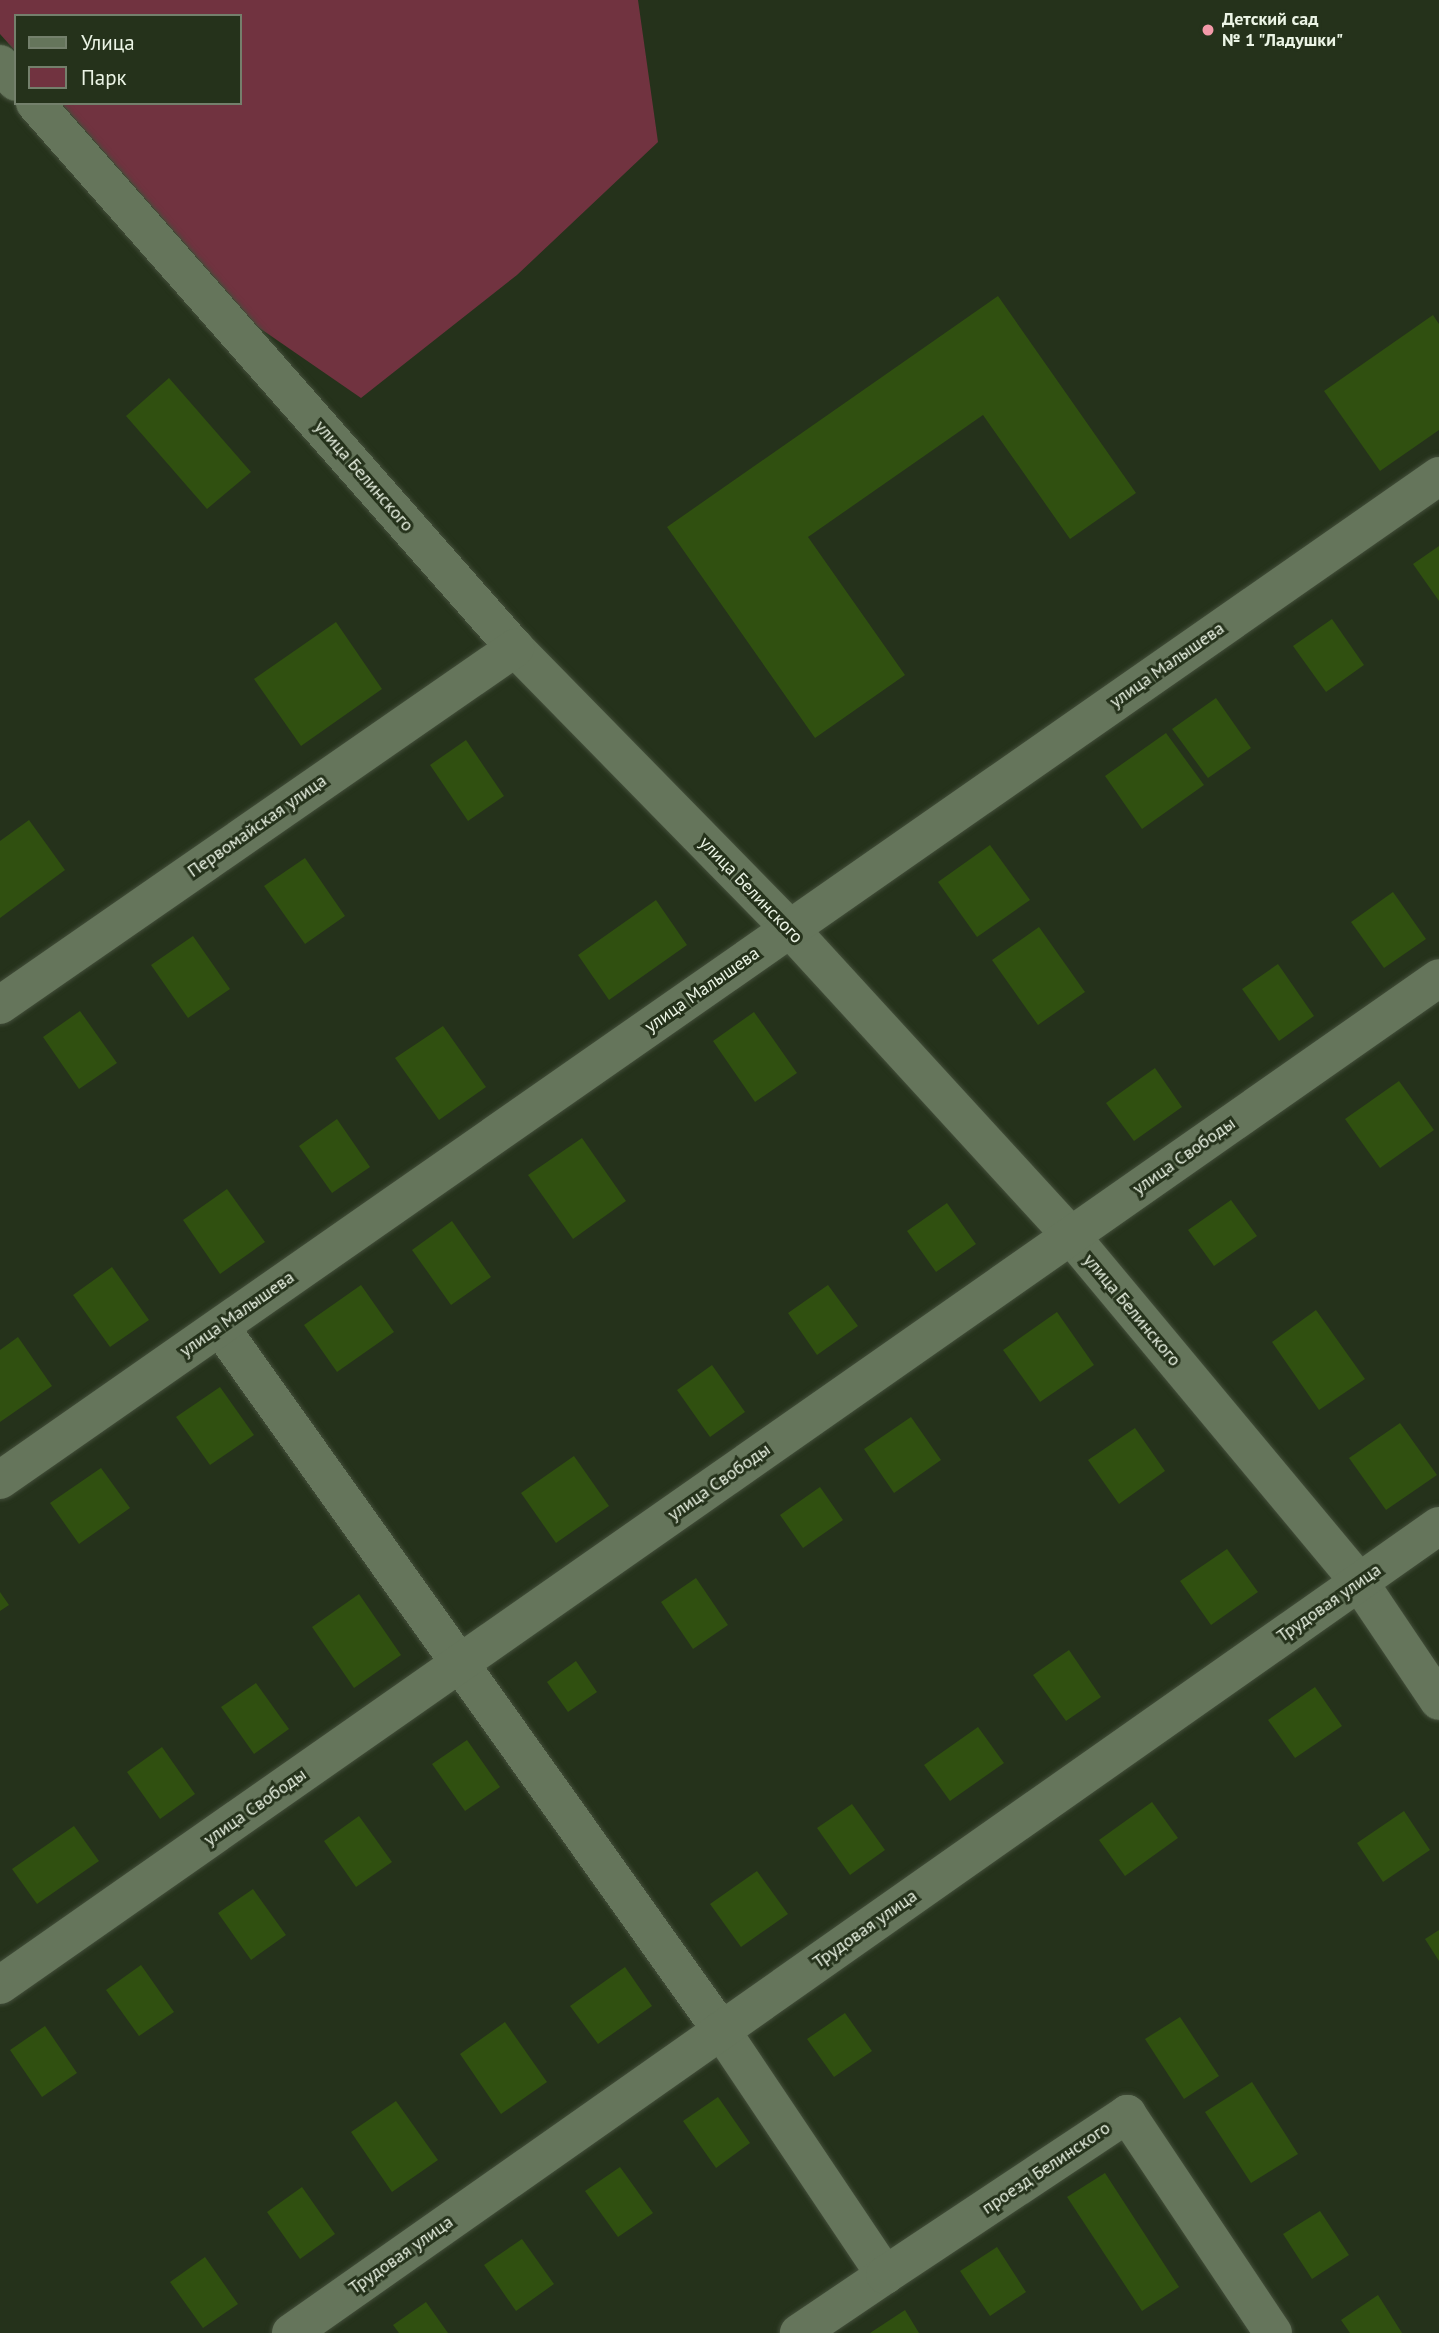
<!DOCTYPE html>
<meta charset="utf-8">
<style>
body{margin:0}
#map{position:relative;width:1439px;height:2333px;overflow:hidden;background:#25321b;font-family:"PT Sans",sans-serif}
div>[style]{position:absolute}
.green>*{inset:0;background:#713340}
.building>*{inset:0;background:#305010}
.roads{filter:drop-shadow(0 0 2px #434e3a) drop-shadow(0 0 2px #434e3a)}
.street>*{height:38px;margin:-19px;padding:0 19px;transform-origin:19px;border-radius:19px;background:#65755b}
.dots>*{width:19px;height:19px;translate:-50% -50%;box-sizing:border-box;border:4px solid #25321b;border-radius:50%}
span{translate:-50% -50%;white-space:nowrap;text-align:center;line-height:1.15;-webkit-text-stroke:6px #25321b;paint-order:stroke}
.poi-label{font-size:18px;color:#ebf4e5;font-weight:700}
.left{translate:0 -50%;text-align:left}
.street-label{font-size:18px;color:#ebf4e5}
.legend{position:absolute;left:14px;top:14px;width:228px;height:91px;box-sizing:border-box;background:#25321b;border:2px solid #74806c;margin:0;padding:9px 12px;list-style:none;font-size:21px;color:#ebf4e5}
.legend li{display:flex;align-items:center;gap:14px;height:35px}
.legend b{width:35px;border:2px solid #74806c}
</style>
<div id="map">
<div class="green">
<div style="clip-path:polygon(0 0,638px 0,658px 142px,517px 275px,361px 398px,258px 327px,61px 103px,240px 103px,240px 16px,16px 16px,16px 52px,0 34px)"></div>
</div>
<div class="building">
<div style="clip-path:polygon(998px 296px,1136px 493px,1070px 539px,983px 415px,808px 537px,905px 675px,815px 738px,667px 527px)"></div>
<div style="clip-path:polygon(1433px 315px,1439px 324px,1439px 430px,1380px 471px,1324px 391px)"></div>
<div style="clip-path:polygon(169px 378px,251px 472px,207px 509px,126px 416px)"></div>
<div style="clip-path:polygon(1439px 546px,1439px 601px,1413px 564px)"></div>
<div style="clip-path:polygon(1332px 619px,1364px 665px,1326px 692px,1293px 646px)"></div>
<div style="clip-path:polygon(336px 622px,382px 689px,301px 746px,254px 679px)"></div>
<div style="clip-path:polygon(1216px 698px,1251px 748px,1208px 778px,1172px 729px)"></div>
<div style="clip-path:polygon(1166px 733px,1204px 785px,1142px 829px,1105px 776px)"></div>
<div style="clip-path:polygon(466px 740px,504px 796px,468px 821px,430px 765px)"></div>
<div style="clip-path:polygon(29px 820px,65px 870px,0 918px,0 841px)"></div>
<div style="clip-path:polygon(990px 845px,1030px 900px,977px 937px,938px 882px)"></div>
<div style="clip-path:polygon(305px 858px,345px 916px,305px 944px,264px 886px)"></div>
<div style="clip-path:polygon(1393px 892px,1426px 939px,1384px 968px,1351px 922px)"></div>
<div style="clip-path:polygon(656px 900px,687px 945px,609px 1000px,578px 955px)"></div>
<div style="clip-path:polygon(1039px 927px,1085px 992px,1038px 1025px,992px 960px)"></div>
<div style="clip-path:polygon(193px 936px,230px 989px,188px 1018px,151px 965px)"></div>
<div style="clip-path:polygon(1278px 964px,1314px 1016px,1279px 1041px,1242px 989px)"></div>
<div style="clip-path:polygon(80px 1011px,117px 1063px,79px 1089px,43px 1037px)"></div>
<div style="clip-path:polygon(754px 1012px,797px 1073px,755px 1102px,713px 1041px)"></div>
<div style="clip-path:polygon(443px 1026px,486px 1087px,439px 1120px,395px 1058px)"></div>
<div style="clip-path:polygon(1155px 1068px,1182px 1107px,1134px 1141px,1106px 1103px)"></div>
<div style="clip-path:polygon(1399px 1081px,1434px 1130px,1380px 1168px,1345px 1119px)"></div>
<div style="clip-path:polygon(337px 1119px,370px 1167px,332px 1193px,299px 1146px)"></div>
<div style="clip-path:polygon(582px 1138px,626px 1201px,573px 1239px,528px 1175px)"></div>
<div style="clip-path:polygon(227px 1189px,265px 1242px,220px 1274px,183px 1220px)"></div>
<div style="clip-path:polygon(1231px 1200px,1257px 1236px,1214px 1266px,1188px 1230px)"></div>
<div style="clip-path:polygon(947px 1203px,976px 1244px,936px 1272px,907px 1231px)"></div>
<div style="clip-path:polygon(452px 1221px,491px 1277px,451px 1305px,412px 1250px)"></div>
<div style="clip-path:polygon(112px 1267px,149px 1320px,110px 1347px,73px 1295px)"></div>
<div style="clip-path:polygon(361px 1285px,394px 1332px,337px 1372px,304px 1325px)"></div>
<div style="clip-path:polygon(828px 1285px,858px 1326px,817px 1355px,788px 1313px)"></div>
<div style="clip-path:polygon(1316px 1310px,1365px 1379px,1319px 1410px,1272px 1342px)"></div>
<div style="clip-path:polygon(1057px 1312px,1094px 1365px,1040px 1402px,1003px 1350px)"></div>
<div style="clip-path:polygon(18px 1337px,52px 1386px,0 1422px,0 1350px)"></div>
<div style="clip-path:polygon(712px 1365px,745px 1412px,710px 1437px,677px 1390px)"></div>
<div style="clip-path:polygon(220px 1387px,254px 1435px,210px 1465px,176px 1417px)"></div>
<div style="clip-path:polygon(911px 1417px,941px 1460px,894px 1493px,864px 1449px)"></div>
<div style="clip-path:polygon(1400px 1423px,1437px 1475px,1386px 1510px,1349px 1458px)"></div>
<div style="clip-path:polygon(1135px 1428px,1165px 1471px,1119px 1504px,1088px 1460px)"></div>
<div style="clip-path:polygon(574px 1456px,609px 1506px,556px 1543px,521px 1493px)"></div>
<div style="clip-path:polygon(101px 1468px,130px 1508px,79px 1544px,50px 1503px)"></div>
<div style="clip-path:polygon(820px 1487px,843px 1520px,803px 1548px,780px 1515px)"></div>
<div style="clip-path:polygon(1227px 1549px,1258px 1592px,1211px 1625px,1180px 1581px)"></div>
<div style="clip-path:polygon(696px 1578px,728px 1625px,693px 1649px,661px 1602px)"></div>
<div style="clip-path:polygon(0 1592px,9px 1605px,0 1611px)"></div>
<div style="clip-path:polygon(359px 1594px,401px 1655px,354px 1688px,312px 1627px)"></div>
<div style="clip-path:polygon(1069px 1650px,1101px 1697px,1066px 1721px,1033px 1675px)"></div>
<div style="clip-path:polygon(576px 1661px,597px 1692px,568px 1712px,547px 1682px)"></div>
<div style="clip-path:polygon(256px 1683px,289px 1729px,254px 1754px,221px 1707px)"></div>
<div style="clip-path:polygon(1315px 1687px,1342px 1726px,1295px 1758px,1268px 1720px)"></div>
<div style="clip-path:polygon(978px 1727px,1004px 1763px,950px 1801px,924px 1765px)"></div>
<div style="clip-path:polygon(467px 1740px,500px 1787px,465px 1811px,432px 1764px)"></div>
<div style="clip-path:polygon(162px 1747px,195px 1794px,160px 1819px,127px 1772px)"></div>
<div style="clip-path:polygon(1152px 1802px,1178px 1838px,1125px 1876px,1099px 1840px)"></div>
<div style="clip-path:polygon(852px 1804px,885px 1850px,850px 1875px,817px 1828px)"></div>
<div style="clip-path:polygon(1404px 1811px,1430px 1850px,1383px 1882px,1357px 1843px)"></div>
<div style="clip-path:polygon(359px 1816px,392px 1862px,356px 1887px,324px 1841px)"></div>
<div style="clip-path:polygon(74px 1826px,99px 1861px,37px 1904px,12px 1869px)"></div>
<div style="clip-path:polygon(757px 1871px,788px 1914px,741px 1947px,710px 1904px)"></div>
<div style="clip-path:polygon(253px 1889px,286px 1935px,251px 1960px,218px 1913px)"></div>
<div style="clip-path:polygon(1439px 1930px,1439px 1961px,1425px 1939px)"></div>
<div style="clip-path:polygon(141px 1965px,174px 2012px,139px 2036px,106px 1990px)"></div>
<div style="clip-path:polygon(625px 1967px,652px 2006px,598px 2044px,570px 2006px)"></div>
<div style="clip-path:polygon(845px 2013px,872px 2051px,834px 2077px,807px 2039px)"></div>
<div style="clip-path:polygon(1180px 2017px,1219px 2076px,1184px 2099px,1145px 2039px)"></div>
<div style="clip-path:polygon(505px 2022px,547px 2082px,501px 2114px,460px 2054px)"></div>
<div style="clip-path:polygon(45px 2026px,77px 2073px,42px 2097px,10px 2050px)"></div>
<div style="clip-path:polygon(1252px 2082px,1298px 2154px,1251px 2183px,1205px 2112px)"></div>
<div style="clip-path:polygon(718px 2097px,750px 2143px,716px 2168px,683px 2121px)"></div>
<div style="clip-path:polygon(396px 2101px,438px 2160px,392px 2192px,351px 2132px)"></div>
<div style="clip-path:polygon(620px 2167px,653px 2213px,618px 2237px,585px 2191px)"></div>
<div style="clip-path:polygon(1105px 2173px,1179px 2287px,1142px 2311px,1067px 2197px)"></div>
<div style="clip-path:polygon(302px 2187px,335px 2234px,300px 2259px,267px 2212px)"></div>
<div style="clip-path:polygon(1320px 2211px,1349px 2255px,1312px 2279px,1283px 2234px)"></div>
<div style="clip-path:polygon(522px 2239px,554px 2284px,516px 2311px,484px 2265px)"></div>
<div style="clip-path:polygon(997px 2247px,1026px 2292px,990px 2316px,960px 2271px)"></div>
<div style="clip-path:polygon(205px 2257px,238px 2304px,203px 2328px,170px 2282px)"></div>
<div style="clip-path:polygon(1378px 2295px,1402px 2333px,1350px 2333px,1341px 2320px)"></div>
<div style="clip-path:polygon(426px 2302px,448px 2333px,399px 2333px,393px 2325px)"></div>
<div style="clip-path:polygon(905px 2310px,919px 2333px,870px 2333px)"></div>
</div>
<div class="roads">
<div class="street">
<div style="left:0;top:64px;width:24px;rotate:48deg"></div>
<div style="left:35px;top:103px;width:726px;rotate:48.63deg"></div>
<div style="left:515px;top:648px;width:393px;rotate:45.6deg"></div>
<div style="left:790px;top:929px;width:416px;rotate:47.5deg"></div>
<div style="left:1071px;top:1236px;width:450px;rotate:50.2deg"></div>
<div style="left:1359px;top:1582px;width:143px;rotate:56.1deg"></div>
<div style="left:0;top:1005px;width:627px;rotate:-34.73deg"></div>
<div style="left:220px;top:1327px;width:863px;rotate:54.52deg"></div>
<div style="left:721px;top:2030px;width:295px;rotate:56.2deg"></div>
<div style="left:885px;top:2275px;width:104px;rotate:146deg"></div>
<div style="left:0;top:1480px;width:1755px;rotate:-34.9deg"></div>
<div style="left:0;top:1985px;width:1756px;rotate:-34.98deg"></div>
<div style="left:885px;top:2275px;width:291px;rotate:-33.6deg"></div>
<div style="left:1127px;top:2114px;width:263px;rotate:56.3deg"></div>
<div style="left:291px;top:2333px;width:1403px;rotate:-35.11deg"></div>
</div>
</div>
<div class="dots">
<div style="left:1208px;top:30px;background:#f39aa9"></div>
</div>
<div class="poi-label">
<span class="left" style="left:1222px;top:30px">Детский сад<br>№ 1 "Ладушки"</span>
</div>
<div class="street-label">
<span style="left:364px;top:476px;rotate:49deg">улица Белинского</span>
<span style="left:1167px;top:665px;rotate:-35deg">улица Малышева</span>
<span style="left:257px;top:826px;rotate:-35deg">Первомайская улица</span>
<span style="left:751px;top:890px;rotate:46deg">улица Белинского</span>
<span style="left:702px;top:990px;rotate:-35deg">улица Малышева</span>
<span style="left:1184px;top:1156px;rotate:-35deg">улица Свободы</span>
<span style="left:1132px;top:1310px;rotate:50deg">улица Белинского</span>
<span style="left:237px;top:1314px;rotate:-35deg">улица Малышева</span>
<span style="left:719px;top:1482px;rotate:-35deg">улица Свободы</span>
<span style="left:1329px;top:1603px;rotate:-35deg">Трудовая улица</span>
<span style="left:255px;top:1807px;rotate:-35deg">улица Свободы</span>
<span style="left:865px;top:1929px;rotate:-35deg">Трудовая улица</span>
<span style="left:1046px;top:2168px;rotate:-34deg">проезд Белинского</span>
<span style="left:401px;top:2255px;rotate:-35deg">Трудовая улица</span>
</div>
<ul class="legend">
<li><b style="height:9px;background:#65755b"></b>Улица</li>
<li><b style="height:19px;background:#713340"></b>Парк</li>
</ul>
</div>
